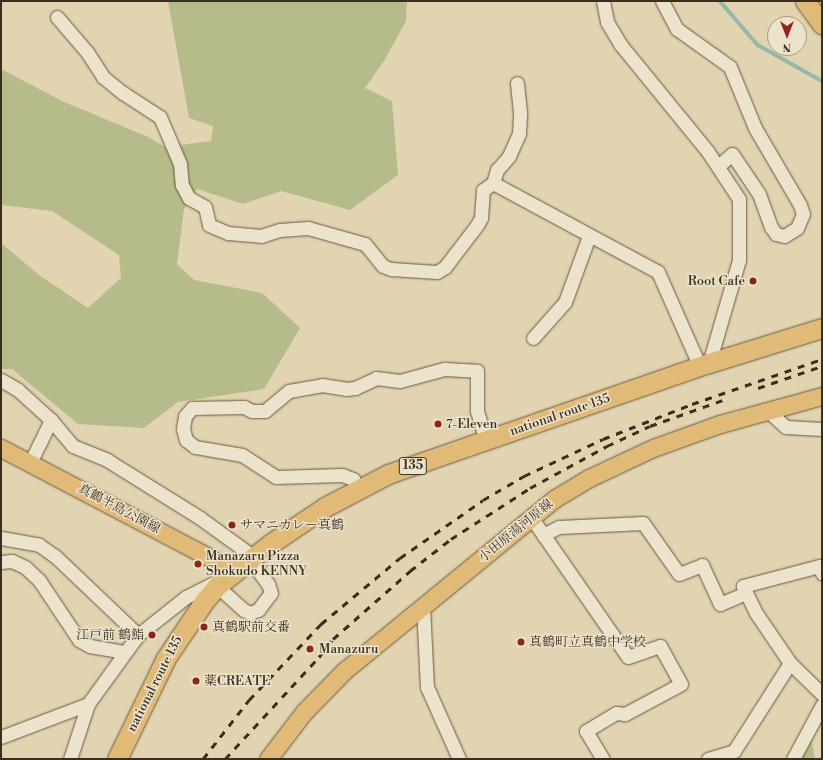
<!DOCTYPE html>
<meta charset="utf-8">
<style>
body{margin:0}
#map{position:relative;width:823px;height:760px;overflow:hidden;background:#e2d4b0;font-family:"Libre Bodoni","Noto Serif JP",serif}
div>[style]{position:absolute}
.green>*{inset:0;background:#b6bc89}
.stream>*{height:3.5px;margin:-1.75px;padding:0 1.75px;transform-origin:1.75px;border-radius:1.75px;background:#95b8a9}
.roads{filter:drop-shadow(0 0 1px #665843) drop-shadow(0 0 1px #665843)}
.minor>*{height:13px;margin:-6.5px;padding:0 6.5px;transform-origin:6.5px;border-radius:6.5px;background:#ece3cc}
.major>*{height:17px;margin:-8.5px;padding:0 8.5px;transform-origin:8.5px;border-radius:8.5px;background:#e1ba78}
.highway>*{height:19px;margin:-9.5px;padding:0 9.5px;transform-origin:9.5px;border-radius:9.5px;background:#e1ba78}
.rail>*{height:3px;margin-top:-1.5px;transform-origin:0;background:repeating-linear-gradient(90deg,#3c2e1f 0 7px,transparent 0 14px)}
.dots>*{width:11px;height:11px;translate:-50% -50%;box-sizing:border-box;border:2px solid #ece3cc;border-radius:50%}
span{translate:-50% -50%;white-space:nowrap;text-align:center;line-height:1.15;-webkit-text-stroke:3px #ece3cc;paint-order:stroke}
.shield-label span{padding:1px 3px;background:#ece3cc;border:1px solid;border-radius:3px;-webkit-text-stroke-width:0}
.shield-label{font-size:12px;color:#3c2e1f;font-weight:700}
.poi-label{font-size:13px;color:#3c2e1f}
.right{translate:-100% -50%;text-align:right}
.left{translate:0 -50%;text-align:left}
.street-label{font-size:13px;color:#3c2e1f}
.frame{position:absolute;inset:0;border:2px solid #3c2e1f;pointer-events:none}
.north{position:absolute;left:767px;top:16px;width:40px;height:40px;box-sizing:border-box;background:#ece3cc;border:1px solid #a69b87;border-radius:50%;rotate:180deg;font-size:11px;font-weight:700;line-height:16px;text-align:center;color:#3c2e1f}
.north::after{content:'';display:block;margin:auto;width:14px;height:18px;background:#8f2418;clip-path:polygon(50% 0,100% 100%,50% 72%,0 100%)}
</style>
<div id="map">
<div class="green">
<div style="clip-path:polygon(168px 1px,407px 1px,406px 21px,384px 61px,365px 88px,392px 101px,398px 175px,350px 210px,281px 191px,243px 204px,197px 189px,184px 209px,177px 264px,194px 280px,262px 293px,300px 328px,264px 389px,178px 402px,144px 428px,78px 424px,12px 369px,1px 369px,1px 243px,39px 275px,88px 308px,121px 278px,119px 255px,52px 211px,1px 205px,1px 69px,62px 101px,146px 136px,165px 147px,211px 141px,213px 126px,189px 118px)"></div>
<div style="clip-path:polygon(811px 737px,815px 759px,799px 759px)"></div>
</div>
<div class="stream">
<div style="left:720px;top:1px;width:58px;rotate:49.2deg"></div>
<div style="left:758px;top:45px;width:73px;rotate:29.4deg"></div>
</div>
<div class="roads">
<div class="minor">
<div style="left:603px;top:1px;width:21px;rotate:79deg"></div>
<div style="left:607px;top:22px;width:26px;rotate:59deg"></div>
<div style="left:620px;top:44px;width:139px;rotate:50.8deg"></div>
<div style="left:708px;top:152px;width:56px;rotate:56.6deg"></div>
<div style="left:739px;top:199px;width:61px;rotate:90deg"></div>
<div style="left:739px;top:260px;width:107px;rotate:106.2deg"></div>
<div style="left:662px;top:1px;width:32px;rotate:62deg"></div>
<div style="left:677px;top:29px;width:65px;rotate:35.6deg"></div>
<div style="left:730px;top:67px;width:66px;rotate:67.7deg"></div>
<div style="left:755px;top:128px;width:89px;rotate:59.7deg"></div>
<div style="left:800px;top:205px;width:9px;rotate:72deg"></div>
<div style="left:803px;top:214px;width:15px;rotate:113deg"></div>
<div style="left:797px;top:228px;width:15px;rotate:148deg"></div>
<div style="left:784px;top:236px;width:8px;rotate:-166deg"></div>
<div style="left:776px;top:234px;width:9px;rotate:-126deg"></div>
<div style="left:771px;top:227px;width:35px;rotate:-110deg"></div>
<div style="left:759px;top:194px;width:48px;rotate:-124deg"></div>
<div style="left:732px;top:154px;width:18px;rotate:139deg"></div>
<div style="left:57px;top:17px;width:46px;rotate:49.4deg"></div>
<div style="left:87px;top:52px;width:30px;rotate:57deg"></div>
<div style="left:103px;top:77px;width:26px;rotate:39deg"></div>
<div style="left:123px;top:93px;width:44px;rotate:33deg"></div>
<div style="left:160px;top:117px;width:51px;rotate:66.9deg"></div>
<div style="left:180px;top:164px;width:21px;rotate:85deg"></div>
<div style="left:182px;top:185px;width:15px;rotate:62deg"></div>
<div style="left:189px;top:198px;width:18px;rotate:29deg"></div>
<div style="left:205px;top:207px;width:18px;rotate:77deg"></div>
<div style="left:209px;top:225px;width:21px;rotate:23deg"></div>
<div style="left:228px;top:233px;width:33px;rotate:5deg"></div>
<div style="left:261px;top:236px;width:20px;rotate:-18deg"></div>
<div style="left:280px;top:230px;width:28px;rotate:-4deg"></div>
<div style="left:308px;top:228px;width:59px;rotate:15.7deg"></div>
<div style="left:365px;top:244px;width:28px;rotate:51deg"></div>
<div style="left:383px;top:266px;width:9px;rotate:21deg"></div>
<div style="left:391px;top:269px;width:46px;rotate:3.7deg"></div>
<div style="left:437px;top:272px;width:9px;rotate:-32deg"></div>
<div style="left:445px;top:267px;width:53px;rotate:-52.7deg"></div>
<div style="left:477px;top:225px;width:8px;rotate:-60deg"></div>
<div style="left:481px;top:218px;width:28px;rotate:-86deg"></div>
<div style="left:483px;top:190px;width:12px;rotate:-35deg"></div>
<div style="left:493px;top:183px;width:187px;rotate:28.3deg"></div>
<div style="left:658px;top:272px;width:104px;rotate:66.1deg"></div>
<div style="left:493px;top:183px;width:14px;rotate:-73deg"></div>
<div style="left:497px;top:170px;width:18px;rotate:-49deg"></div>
<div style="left:509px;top:156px;width:24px;rotate:-66deg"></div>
<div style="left:519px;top:134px;width:22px;rotate:-87deg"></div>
<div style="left:520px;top:112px;width:29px;rotate:-96deg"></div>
<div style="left:533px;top:338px;width:48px;rotate:-48.4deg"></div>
<div style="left:565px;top:302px;width:70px;rotate:-70deg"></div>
<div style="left:1px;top:380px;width:20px;rotate:30deg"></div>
<div style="left:18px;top:390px;width:45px;rotate:42.3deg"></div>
<div style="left:51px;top:420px;width:34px;rotate:50deg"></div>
<div style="left:73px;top:446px;width:37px;rotate:22deg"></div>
<div style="left:107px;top:460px;width:110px;rotate:31.9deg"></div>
<div style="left:200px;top:518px;width:67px;rotate:35.8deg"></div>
<div style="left:768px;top:411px;width:24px;rotate:42deg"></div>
<div style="left:786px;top:427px;width:36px;rotate:3deg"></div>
<div style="left:30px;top:463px;width:48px;rotate:-64deg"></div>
<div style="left:358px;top:488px;width:10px;rotate:-119deg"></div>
<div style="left:353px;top:479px;width:12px;rotate:-160deg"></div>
<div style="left:342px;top:475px;width:66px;rotate:178.3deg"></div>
<div style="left:276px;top:477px;width:40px;rotate:-147.1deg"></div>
<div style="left:242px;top:455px;width:48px;rotate:-170.3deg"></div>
<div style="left:195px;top:447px;width:11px;rotate:-142deg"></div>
<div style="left:186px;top:440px;width:11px;rotate:-105deg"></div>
<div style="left:183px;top:429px;width:13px;rotate:-81deg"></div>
<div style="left:185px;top:416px;width:11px;rotate:-49deg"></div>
<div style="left:192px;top:408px;width:52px;rotate:-1.1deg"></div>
<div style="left:244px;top:407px;width:9px;rotate:27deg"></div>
<div style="left:252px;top:411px;width:13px"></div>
<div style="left:265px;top:411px;width:31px;rotate:-40deg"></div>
<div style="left:289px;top:391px;width:34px;rotate:-10deg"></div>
<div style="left:322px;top:385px;width:24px;rotate:9deg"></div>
<div style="left:346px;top:389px;width:9px;rotate:-6deg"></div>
<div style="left:355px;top:388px;width:23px;rotate:-25deg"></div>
<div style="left:376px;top:378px;width:24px;rotate:7deg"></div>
<div style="left:400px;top:381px;width:46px;rotate:-15.3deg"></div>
<div style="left:444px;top:369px;width:33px;rotate:3deg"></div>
<div style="left:477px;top:371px;width:40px;rotate:90deg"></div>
<div style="left:477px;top:411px;width:31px;rotate:73deg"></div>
<div style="left:531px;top:517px;width:170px;rotate:55.3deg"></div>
<div style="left:628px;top:657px;width:34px;rotate:-19deg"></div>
<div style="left:660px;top:646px;width:43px;rotate:61.1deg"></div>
<div style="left:681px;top:684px;width:64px;rotate:151.8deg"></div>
<div style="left:625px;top:714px;width:9px;rotate:-174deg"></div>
<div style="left:616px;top:713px;width:35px;rotate:149deg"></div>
<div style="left:586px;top:731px;width:33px;rotate:59deg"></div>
<div style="left:543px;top:535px;width:18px;rotate:-27deg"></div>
<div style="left:559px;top:527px;width:84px;rotate:-2.7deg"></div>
<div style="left:643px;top:523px;width:62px;rotate:54.8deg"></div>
<div style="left:679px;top:574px;width:25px;rotate:-21deg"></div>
<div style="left:702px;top:565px;width:43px;rotate:65.2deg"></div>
<div style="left:720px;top:604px;width:28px;rotate:-23deg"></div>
<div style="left:1px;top:538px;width:39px;rotate:10deg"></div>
<div style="left:39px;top:545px;width:19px;rotate:35deg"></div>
<div style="left:55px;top:556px;width:115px;rotate:43.6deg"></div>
<div style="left:1px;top:562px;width:11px;rotate:-5deg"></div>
<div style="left:12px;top:561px;width:14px;rotate:25deg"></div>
<div style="left:25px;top:567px;width:19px;rotate:43deg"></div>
<div style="left:39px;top:580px;width:72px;rotate:56.3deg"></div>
<div style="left:79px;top:640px;width:13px;rotate:29deg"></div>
<div style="left:90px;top:646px;width:34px;rotate:10deg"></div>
<div style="left:217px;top:586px;width:36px;rotate:42deg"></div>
<div style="left:244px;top:610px;width:7px;rotate:27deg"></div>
<div style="left:250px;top:613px;width:9px;rotate:-21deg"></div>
<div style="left:258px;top:610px;width:21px;rotate:-53deg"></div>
<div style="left:271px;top:593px;width:9px;rotate:-108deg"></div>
<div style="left:268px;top:584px;width:30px;rotate:-127deg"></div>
<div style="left:423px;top:606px;width:81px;rotate:87.2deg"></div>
<div style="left:427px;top:687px;width:79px;rotate:66deg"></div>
<div style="left:790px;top:663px;width:45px;rotate:44.1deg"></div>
<div style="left:1px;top:737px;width:93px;rotate:-20.8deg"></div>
<div style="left:88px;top:704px;width:85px;rotate:-54.1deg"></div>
<div style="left:138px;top:635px;width:61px;rotate:-38.4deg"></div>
<div style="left:186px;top:597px;width:37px;rotate:-27deg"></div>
<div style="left:70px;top:759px;width:58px;rotate:-71.9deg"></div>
<div style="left:708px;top:759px;width:27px;rotate:-17deg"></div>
<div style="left:734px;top:751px;width:104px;rotate:-57.5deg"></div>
<div style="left:790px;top:663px;width:60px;rotate:-124.2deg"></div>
<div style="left:756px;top:613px;width:30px;rotate:-116deg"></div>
<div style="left:743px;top:586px;width:79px;rotate:-14.7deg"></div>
<div style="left:819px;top:566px;width:8px;rotate:67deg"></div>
<div style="left:793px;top:759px;width:61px;rotate:-61.8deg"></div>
</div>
<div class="major">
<div style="left:1px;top:448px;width:264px;rotate:27.7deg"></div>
<div style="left:268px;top:759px;width:59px;rotate:-52.5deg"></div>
<div style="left:304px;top:712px;width:57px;rotate:-45.7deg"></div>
<div style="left:344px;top:671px;width:271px;rotate:-39.3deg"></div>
<div style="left:554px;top:499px;width:41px;rotate:-31deg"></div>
<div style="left:589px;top:478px;width:71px;rotate:-25.1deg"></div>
<div style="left:653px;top:448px;width:71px;rotate:-19.7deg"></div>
<div style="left:720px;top:424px;width:106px;rotate:-15.4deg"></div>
</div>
<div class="highway">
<div style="left:805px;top:1px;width:29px;rotate:54deg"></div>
<div style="left:117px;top:759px;width:112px;rotate:-64.1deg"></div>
<div style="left:166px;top:658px;width:70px;rotate:-56.1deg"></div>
<div style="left:205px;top:600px;width:18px;rotate:-49deg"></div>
<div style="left:217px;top:586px;width:68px;rotate:-38.4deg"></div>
<div style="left:270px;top:544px;width:66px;rotate:-33.9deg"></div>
<div style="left:325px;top:507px;width:71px;rotate:-27.6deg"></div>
<div style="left:388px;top:474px;width:340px;rotate:-19.1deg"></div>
<div style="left:709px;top:363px;width:118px;rotate:-17.2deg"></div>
</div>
</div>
<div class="rail">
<div style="left:758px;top:388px;width:68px;rotate:-19deg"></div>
<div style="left:203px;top:759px;width:75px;rotate:-52.1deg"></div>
<div style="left:249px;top:700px;width:105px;rotate:-46.5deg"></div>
<div style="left:321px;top:624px;width:103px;rotate:-39.9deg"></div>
<div style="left:400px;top:558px;width:101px;rotate:-34.9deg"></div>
<div style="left:483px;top:500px;width:48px;rotate:-30.3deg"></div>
<div style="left:524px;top:476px;width:87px;rotate:-25.1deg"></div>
<div style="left:603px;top:439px;width:96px;rotate:-21.5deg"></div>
<div style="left:692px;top:404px;width:138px;rotate:-19.1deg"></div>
<div style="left:225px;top:759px;width:139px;rotate:-47.3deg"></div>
<div style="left:319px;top:657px;width:23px;rotate:-52deg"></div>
<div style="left:333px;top:639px;width:103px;rotate:-41.4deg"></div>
<div style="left:410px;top:571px;width:52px;rotate:-38deg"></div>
<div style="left:451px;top:539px;width:94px;rotate:-32.8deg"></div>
<div style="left:530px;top:488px;width:88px;rotate:-28.6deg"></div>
<div style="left:607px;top:446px;width:47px;rotate:-24.9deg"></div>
<div style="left:650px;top:426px;width:77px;rotate:-19.6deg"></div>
</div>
<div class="dots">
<div style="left:753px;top:281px;background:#8f2418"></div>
<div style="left:438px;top:424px;background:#8f2418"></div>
<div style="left:232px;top:525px;background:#8f2418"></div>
<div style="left:198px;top:564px;background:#8f2418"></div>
<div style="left:204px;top:627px;background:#8f2418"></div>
<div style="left:152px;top:635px;background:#8f2418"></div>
<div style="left:521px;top:642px;background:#8f2418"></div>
<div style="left:310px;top:649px;background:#8f2418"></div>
<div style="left:196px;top:681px;background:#8f2418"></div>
</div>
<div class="shield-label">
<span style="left:413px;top:466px">135</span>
</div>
<div class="poi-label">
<span class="right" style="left:745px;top:281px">Root Cafe</span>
<span class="left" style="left:446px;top:424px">7-Eleven</span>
<span class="left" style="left:240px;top:525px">サマニカレー真鶴</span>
<span class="left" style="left:206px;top:564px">Manazaru Pizza<br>Shokudo KENNY</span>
<span class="left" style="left:212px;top:627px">真鶴駅前交番</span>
<span class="right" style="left:144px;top:635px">江戸前 鶴鮨</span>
<span class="left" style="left:529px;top:642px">真鶴町立真鶴中学校</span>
<span class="left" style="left:319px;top:649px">Manazuru</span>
<span class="left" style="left:204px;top:681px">薬CREATE</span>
</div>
<div class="street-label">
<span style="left:560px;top:415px;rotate:-19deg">national route 135</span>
<span style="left:119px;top:509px;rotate:28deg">真鶴半島公園線</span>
<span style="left:516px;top:531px;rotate:-39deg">小田原湯河原線</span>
<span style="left:155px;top:684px;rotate:-63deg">national route 135</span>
</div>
<div class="frame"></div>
<div class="north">N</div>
</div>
